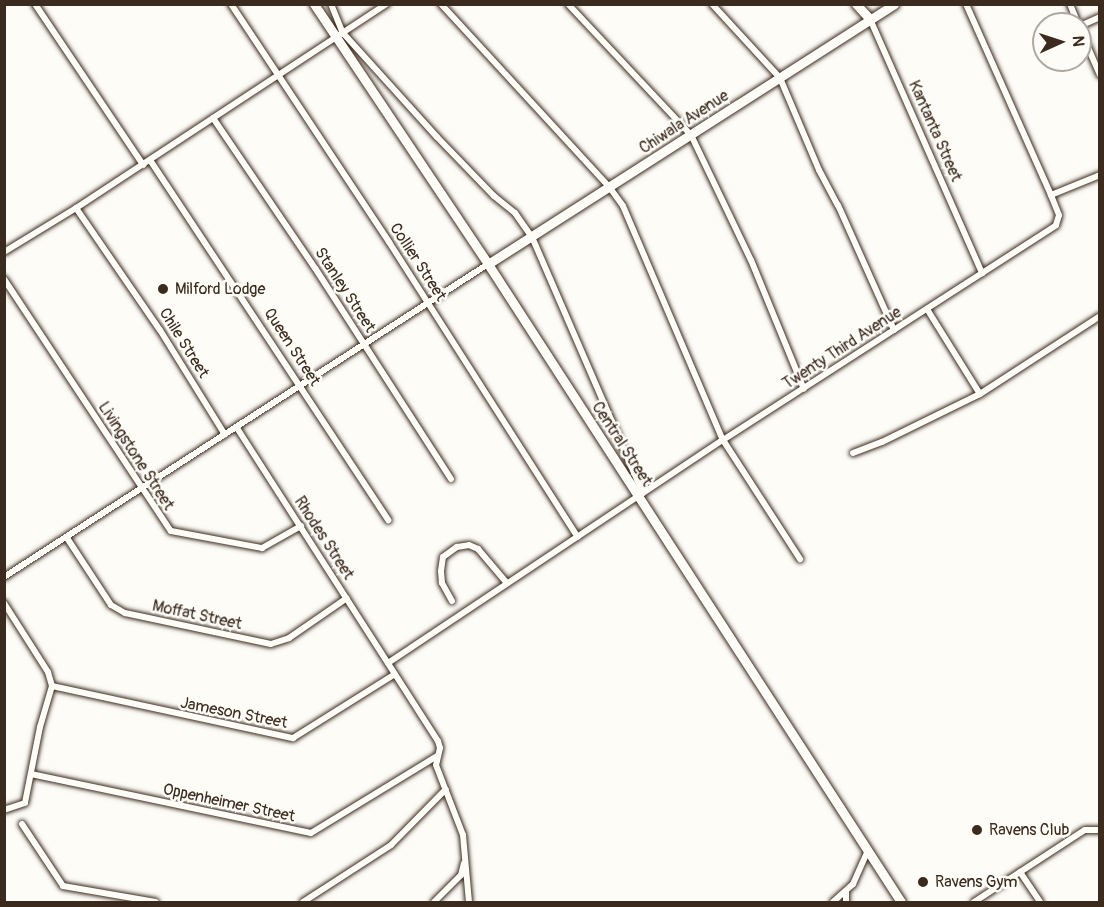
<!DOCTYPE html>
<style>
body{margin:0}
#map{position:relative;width:1104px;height:907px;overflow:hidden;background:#fdfcf7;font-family:Pangolin,sans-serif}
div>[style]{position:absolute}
.roads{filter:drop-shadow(0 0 2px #3b2a1e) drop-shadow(0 0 2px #3b2a1e)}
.street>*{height:6px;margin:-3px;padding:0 3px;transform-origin:3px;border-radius:3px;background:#fdfcf7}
.secondary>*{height:9px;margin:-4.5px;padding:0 4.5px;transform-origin:4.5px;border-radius:4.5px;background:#fdfcf7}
.dots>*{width:16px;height:16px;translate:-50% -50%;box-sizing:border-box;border:3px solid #fdfcf7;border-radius:50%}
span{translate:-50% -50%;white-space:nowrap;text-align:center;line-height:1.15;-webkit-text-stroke:5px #fdfcf7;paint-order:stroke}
.street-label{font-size:16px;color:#3b2a1e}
.poi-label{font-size:16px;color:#3b2a1e}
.left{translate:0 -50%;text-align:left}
.frame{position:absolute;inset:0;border:6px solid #3b2a1e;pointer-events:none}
.north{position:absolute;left:1032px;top:12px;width:60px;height:60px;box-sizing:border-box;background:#fdfcf7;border:2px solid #afa8a0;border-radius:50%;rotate:87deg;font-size:16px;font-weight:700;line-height:24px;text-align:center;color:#3b2a1e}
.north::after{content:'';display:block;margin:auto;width:21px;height:27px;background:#3b2a1e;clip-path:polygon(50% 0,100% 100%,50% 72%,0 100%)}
</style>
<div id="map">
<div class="roads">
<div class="street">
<div style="left:35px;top:4px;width:194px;rotate:56.1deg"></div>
<div style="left:231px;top:4px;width:286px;rotate:56.4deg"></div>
<div style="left:389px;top:242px;width:350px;rotate:57.4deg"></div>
<div style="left:331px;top:4px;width:31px;rotate:68deg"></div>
<div style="left:343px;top:33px;width:140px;rotate:47.9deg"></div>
<div style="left:437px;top:137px;width:82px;rotate:46deg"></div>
<div style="left:494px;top:196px;width:27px;rotate:39deg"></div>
<div style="left:515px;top:213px;width:29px;rotate:55deg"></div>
<div style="left:532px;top:237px;width:279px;rotate:66.6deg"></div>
<div style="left:441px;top:4px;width:250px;rotate:47.4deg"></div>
<div style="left:610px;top:188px;width:22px;rotate:54deg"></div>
<div style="left:623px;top:206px;width:254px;rotate:66.9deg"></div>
<div style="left:723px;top:440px;width:142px;rotate:57.1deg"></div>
<div style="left:568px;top:4px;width:180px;rotate:46.8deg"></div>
<div style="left:691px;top:135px;width:139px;rotate:64.4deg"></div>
<div style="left:751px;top:260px;width:139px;rotate:67.7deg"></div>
<div style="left:712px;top:4px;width:100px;rotate:47.4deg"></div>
<div style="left:780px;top:78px;width:100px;rotate:67deg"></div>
<div style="left:819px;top:170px;width:40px;rotate:62deg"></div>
<div style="left:838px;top:205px;width:137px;rotate:65.9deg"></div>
<div style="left:1070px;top:4px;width:22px;rotate:68deg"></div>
<div style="left:870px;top:19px;width:278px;rotate:66.2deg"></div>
<div style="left:1080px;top:26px;width:22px;rotate:-24deg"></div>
<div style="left:1080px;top:29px;width:50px;rotate:66.5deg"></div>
<div style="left:213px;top:118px;width:181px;rotate:55.8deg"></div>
<div style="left:315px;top:268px;width:251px;rotate:57.2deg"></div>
<div style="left:150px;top:160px;width:432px;rotate:56.5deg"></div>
<div style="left:1051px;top:195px;width:53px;rotate:-22.2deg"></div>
<div style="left:76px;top:208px;width:148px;rotate:55.5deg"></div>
<div style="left:160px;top:330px;width:123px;rotate:58.2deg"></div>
<div style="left:4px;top:252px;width:84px;rotate:-31.4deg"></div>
<div style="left:76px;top:208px;width:372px;rotate:-33.3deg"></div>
<div style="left:4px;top:279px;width:302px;rotate:56.5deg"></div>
<div style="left:171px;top:531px;width:93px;rotate:10.6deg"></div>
<div style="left:262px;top:548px;width:45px;rotate:-29.4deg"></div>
<div style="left:927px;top:309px;width:100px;rotate:58.1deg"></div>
<div style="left:237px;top:428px;width:372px;rotate:57.3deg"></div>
<div style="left:438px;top:741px;width:7px;rotate:74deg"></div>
<div style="left:440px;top:748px;width:17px;rotate:103deg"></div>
<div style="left:436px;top:765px;width:75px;rotate:68.9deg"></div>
<div style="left:463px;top:835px;width:67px;rotate:84.9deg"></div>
<div style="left:853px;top:453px;width:31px;rotate:-21deg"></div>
<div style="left:882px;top:442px;width:109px;rotate:-26.1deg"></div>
<div style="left:980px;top:394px;width:143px;rotate:-33deg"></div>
<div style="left:67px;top:538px;width:80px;rotate:56.7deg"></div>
<div style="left:111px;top:605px;width:16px;rotate:30deg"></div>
<div style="left:125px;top:613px;width:149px;rotate:12deg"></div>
<div style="left:271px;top:644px;width:19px;rotate:-18deg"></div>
<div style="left:289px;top:638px;width:70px;rotate:-34.6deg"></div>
<div style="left:4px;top:577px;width:576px;rotate:-32.89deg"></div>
<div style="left:452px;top:601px;width:21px;rotate:-119deg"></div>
<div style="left:442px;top:583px;width:12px;rotate:-95deg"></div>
<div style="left:441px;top:571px;width:14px;rotate:-82deg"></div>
<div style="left:443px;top:557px;width:17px;rotate:-36deg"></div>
<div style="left:457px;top:547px;width:12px;rotate:-9deg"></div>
<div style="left:469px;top:545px;width:10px;rotate:24deg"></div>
<div style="left:478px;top:549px;width:43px;rotate:49.7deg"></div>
<div style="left:4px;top:603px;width:82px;rotate:57.5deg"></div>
<div style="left:48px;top:672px;width:15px;rotate:74deg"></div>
<div style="left:52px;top:686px;width:43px;rotate:106.3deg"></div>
<div style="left:40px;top:727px;width:77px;rotate:101.2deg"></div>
<div style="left:25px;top:803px;width:22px;rotate:162deg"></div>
<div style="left:388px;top:663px;width:402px;rotate:-33.7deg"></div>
<div style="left:723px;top:440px;width:396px;rotate:-32.8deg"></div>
<div style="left:1056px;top:225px;width:10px;rotate:-73deg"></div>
<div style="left:1059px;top:215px;width:22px;rotate:-112deg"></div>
<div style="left:1051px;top:195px;width:209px;rotate:-114deg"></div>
<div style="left:52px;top:686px;width:247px;rotate:12.2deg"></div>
<div style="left:293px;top:738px;width:120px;rotate:-32.1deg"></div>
<div style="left:31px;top:774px;width:286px;rotate:11.9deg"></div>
<div style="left:311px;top:833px;width:148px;rotate:-31.4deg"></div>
<div style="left:22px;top:824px;width:74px;rotate:56.5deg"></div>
<div style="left:63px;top:886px;width:94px;rotate:9.8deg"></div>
<div style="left:1020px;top:872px;width:36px;rotate:56deg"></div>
<div style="left:846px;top:892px;width:10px;rotate:90deg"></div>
<div style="left:303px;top:902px;width:105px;rotate:-32.9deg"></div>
<div style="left:391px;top:845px;width:78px;rotate:-45.5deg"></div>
<div style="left:434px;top:902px;width:38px;rotate:-45deg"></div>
<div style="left:461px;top:875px;width:12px;rotate:-76deg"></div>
<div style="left:833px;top:902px;width:27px;rotate:-42deg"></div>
<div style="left:853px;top:884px;width:36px;rotate:-66deg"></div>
<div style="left:974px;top:902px;width:132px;rotate:-33deg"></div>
<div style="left:1085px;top:830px;width:15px"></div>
</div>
<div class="secondary">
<div style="left:314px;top:4px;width:313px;rotate:56.2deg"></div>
<div style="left:488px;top:264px;width:760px;rotate:57.08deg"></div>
<div style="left:856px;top:4px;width:21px;rotate:47deg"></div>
<div style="left:488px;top:264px;width:482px;rotate:-32.6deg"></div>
</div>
</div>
<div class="dots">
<div style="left:163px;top:289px;background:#3b2a1e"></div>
<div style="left:977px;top:830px;background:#3b2a1e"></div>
<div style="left:923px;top:882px;background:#3b2a1e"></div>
</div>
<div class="street-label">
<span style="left:684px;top:122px;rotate:-33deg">Chiwala Avenue</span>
<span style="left:935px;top:131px;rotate:66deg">Kantanta Street</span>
<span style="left:418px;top:262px;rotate:57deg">Collier Street</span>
<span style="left:345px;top:290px;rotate:57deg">Stanley Street</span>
<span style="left:184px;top:343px;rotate:58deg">Chile Street</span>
<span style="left:292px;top:347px;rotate:57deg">Queen Street</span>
<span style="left:842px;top:348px;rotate:-33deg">Twenty Third Avenue</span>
<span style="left:622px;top:444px;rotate:57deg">Central Street</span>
<span style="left:136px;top:456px;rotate:57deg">Livingstone Street</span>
<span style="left:324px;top:538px;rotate:57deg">Rhodes Street</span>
<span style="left:197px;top:615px;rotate:12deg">Moffat Street</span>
<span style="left:234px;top:713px;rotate:11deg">Jameson Street</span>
<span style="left:229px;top:803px;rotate:12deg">Oppenheimer Street</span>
</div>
<div class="poi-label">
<span class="left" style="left:175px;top:289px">Milford Lodge</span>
<span class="left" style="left:989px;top:830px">Ravens Club</span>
<span class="left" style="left:935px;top:882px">Ravens Gym</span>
</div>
<div class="frame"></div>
<div class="north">N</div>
</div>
